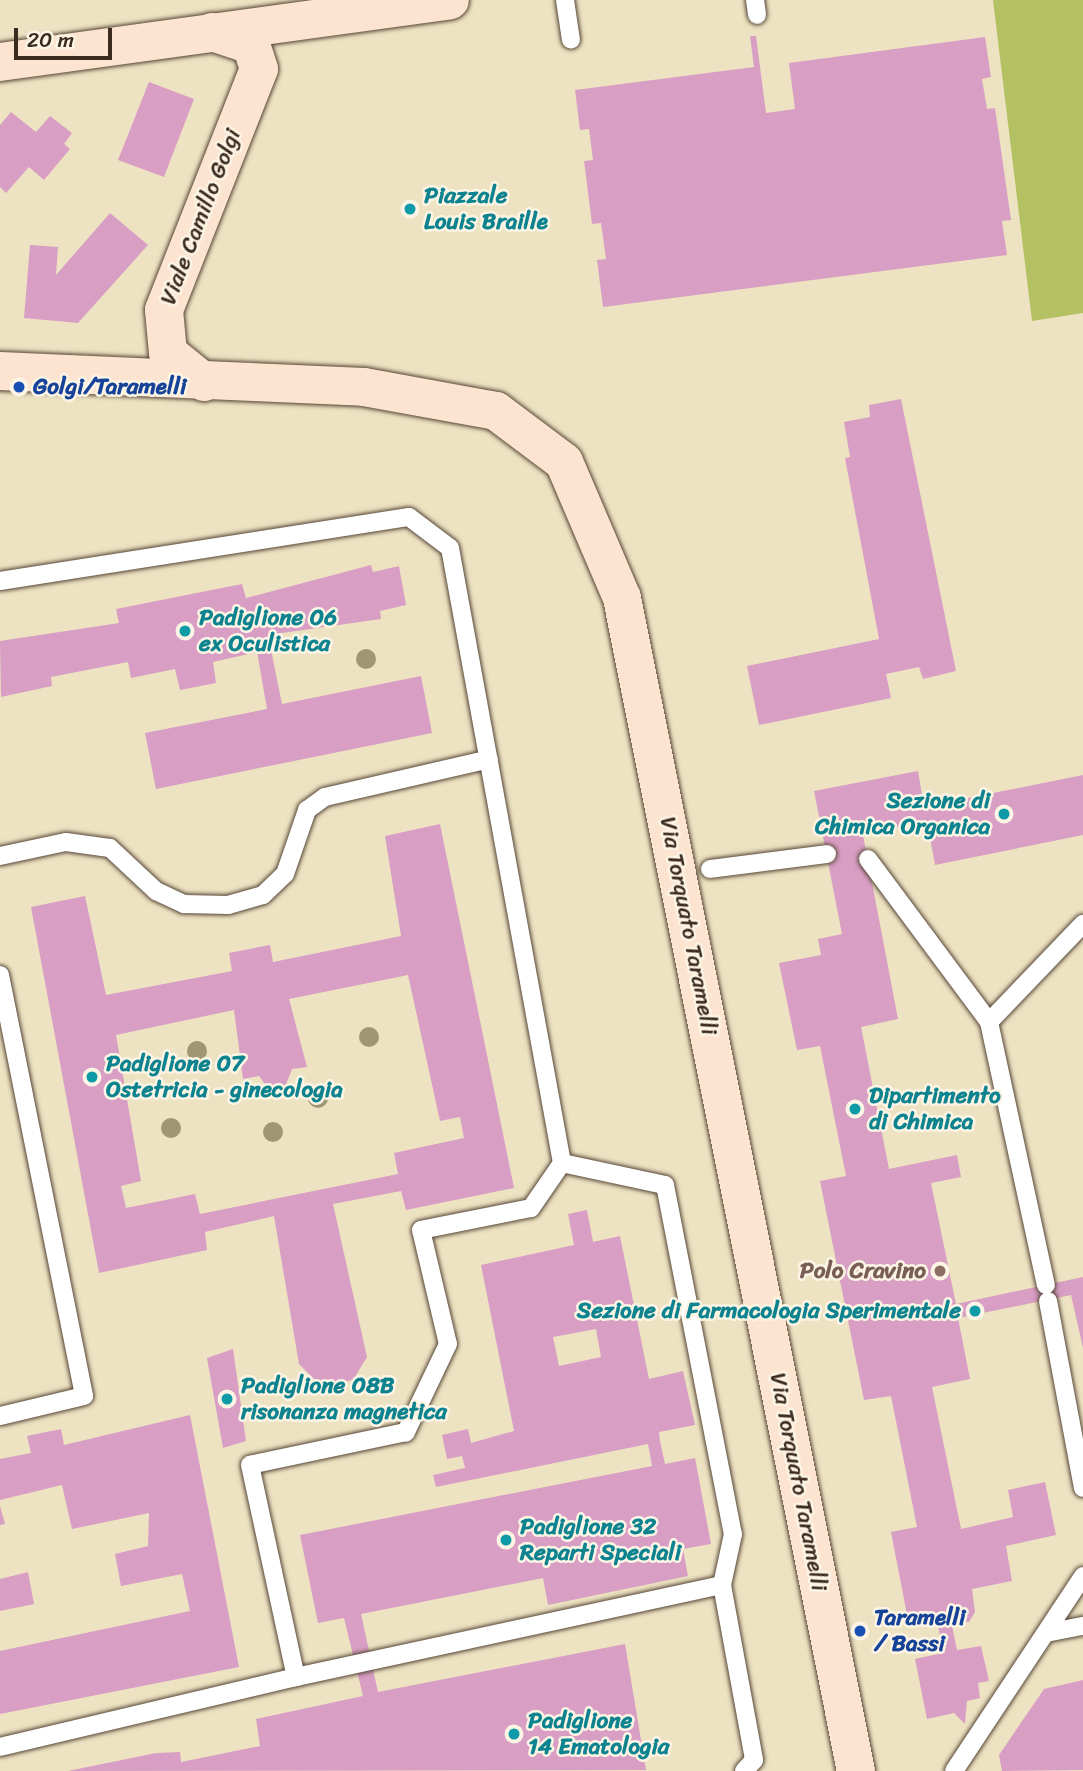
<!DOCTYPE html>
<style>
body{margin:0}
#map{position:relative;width:1083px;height:1771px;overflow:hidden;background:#ede3c2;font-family:Sriracha,sans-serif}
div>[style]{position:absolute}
.green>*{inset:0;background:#b4c163}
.building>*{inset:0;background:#d89ec3}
.roads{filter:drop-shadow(0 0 2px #564637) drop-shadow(0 0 2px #564637)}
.lane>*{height:18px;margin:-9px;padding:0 9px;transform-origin:9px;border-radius:9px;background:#fff}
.secondary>*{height:38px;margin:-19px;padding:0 19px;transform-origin:19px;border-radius:19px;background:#fde4d1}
.trees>*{width:20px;height:20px;margin:-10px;border-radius:50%;background:#9f9673}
.dots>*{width:19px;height:19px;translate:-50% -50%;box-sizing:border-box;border:4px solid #fcf5e5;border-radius:50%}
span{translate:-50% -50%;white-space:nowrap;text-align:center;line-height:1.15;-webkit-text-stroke:5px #fcf5e5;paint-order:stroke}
.culture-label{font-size:23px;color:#0d838f;font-weight:700}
.left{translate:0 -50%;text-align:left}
.right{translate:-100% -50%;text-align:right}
.street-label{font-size:23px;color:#3b2a1e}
.transit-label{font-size:23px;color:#164399;font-weight:700}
.education-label{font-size:23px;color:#785e54;font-weight:700}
.scale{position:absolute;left:14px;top:28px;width:98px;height:32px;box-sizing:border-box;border:4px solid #3b2a1e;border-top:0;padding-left:9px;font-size:21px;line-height:24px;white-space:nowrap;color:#3b2a1e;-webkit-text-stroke:5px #fcf5e5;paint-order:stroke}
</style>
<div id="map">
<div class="green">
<div style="clip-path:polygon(993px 0,1083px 0,1083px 313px,1032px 321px)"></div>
</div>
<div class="building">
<div style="clip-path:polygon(750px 36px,756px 36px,766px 113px,795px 109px,789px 63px,985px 37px,991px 77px,982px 79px,987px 109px,995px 108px,1011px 220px,1002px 221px,1007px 255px,603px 307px,597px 260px,606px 259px,601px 223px,592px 224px,584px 161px,593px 160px,589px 129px,580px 130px,575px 90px,754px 67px)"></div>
<div style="clip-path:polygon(149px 82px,194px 99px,164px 177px,118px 160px)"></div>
<div style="clip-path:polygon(11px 112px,36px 132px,50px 116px,72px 133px,64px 144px,70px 149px,44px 180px,29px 167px,6px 193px,0 187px,0 125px)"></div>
<div style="clip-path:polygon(110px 213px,148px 245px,78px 323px,24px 318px,30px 245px,58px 247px,56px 275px)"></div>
<div style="clip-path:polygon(901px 399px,956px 671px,923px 679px,919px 667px,886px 674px,891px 698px,759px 725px,747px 666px,879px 639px,845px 458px,850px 457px,844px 422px,870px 417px,869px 405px)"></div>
<div style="clip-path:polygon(371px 565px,373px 572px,399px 566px,406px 605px,380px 611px,381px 619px,268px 635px,282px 704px,421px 676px,432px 733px,156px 789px,145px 733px,267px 709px,257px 652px,213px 662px,216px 683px,180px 690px,175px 669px,131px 678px,128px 662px,51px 677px,52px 686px,1px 697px,0 641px,119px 623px,116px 609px,242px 584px,246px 598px)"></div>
<div style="clip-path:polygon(918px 771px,924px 807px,1083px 775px,1083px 835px,935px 865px,927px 821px,863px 835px,898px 1019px,861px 1027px,889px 1169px,957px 1155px,961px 1177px,931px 1183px,956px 1304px,1083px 1277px,1083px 1348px,1071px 1295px,958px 1318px,970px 1379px,932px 1387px,961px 1529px,1013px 1517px,1008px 1490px,1045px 1482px,1056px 1535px,1006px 1546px,1012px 1581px,972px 1589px,975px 1612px,969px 1622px,956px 1622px,949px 1611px,957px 1650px,981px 1646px,989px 1681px,978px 1683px,980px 1698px,967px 1701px,965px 1724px,954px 1713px,927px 1719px,915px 1659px,943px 1653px,936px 1614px,908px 1620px,891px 1532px,917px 1527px,891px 1396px,864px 1400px,820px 1181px,846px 1176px,820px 1046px,797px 1050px,779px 963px,821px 955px,818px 939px,842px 934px,814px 791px)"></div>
<div style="clip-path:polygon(evenodd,440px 824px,514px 1188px,406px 1210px,401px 1191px,333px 1204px,367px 1357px,353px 1380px,321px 1386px,299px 1364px,274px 1216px,205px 1232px,207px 1250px,99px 1273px,31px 907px,85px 896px,106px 995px,232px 971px,229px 953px,270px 945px,273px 962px,401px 936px,385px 836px,440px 824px,408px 975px,440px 1121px,460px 1117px,464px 1138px,394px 1153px,398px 1174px,200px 1214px,195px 1194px,126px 1208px,121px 1186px,141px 1181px,116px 1035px,234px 1010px,243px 1079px,259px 1076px,269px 1090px,285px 1087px,292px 1069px,307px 1067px,289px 999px,408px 975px)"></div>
<div style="clip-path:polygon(evenodd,587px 1210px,593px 1242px,620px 1236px,649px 1379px,683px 1371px,695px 1425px,659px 1432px,660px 1441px,665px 1464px,695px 1458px,711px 1544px,683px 1549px,688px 1576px,548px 1605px,543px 1578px,361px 1614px,378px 1692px,625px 1644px,646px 1770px,68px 1771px,156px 1753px,180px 1752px,181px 1762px,260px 1746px,256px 1719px,363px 1696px,344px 1618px,318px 1623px,300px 1535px,652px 1466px,648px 1444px,436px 1487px,433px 1475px,465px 1468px,462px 1456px,447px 1459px,442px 1435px,468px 1429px,471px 1443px,514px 1431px,481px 1265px,574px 1245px,568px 1214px,587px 1210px,596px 1329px,601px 1357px,559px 1366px,553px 1337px,596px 1329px)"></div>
<div style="clip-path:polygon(233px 1349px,246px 1441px,223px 1448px,207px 1358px)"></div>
<div style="clip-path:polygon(190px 1415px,239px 1667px,0 1714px,0 1651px,190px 1611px,182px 1574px,121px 1586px,115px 1554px,148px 1546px,149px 1513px,72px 1529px,62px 1485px,0 1500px,0 1459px,31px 1453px,27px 1436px,61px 1429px,64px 1445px)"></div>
<div style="clip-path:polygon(0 1506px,5px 1524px,0 1525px)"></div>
<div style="clip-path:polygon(28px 1572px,34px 1604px,0 1611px,0 1579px)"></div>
<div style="clip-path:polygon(1083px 1680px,1083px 1770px,1002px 1771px,999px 1755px,1044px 1689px)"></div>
</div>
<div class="roads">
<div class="lane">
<div style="left:565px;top:0;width:40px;rotate:81.5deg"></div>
<div style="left:755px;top:0;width:15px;rotate:82deg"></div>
<div style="left:0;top:581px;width:414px;rotate:-8.9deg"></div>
<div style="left:409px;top:517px;width:51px;rotate:37.1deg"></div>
<div style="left:450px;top:548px;width:625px;rotate:79.68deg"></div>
<div style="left:562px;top:1163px;width:55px;rotate:124.6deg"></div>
<div style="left:531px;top:1208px;width:112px;rotate:168.7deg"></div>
<div style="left:421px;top:1230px;width:117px;rotate:76.7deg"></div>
<div style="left:448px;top:1344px;width:98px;rotate:115.5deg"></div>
<div style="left:406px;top:1432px;width:159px;rotate:168.1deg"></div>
<div style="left:250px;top:1465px;width:217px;rotate:77.8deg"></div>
<div style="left:296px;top:1677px;width:436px;rotate:-12.2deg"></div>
<div style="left:722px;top:1585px;width:178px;rotate:79.6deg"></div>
<div style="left:754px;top:1760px;width:15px;rotate:132deg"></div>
<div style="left:0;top:856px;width:67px;rotate:-12deg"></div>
<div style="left:66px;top:842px;width:44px;rotate:7.8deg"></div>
<div style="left:110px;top:848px;width:63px;rotate:43.1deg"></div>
<div style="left:156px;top:891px;width:31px;rotate:25deg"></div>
<div style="left:184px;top:904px;width:44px;rotate:1.3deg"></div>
<div style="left:228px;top:905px;width:36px;rotate:-16deg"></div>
<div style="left:263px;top:895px;width:30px;rotate:-44deg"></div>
<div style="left:285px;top:874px;width:68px;rotate:-71deg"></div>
<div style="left:307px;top:810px;width:22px;rotate:-36deg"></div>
<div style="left:325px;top:797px;width:168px;rotate:-13deg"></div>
<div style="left:868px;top:859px;width:203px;rotate:53.4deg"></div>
<div style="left:989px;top:1022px;width:269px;rotate:77.8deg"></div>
<div style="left:710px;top:869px;width:118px;rotate:-7.3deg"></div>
<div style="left:0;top:975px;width:429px;rotate:78.7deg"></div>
<div style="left:84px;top:1396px;width:86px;rotate:166.6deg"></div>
<div style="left:989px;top:1022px;width:136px;rotate:-46.2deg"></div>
<div style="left:562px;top:1163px;width:105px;rotate:12.1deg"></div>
<div style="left:665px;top:1185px;width:356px;rotate:79deg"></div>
<div style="left:733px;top:1534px;width:52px;rotate:102.2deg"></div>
<div style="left:1048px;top:1301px;width:190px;rotate:79.4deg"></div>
<div style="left:1046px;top:1633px;width:38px;rotate:-11deg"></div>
<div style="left:0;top:1747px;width:304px;rotate:-13.3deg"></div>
<div style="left:954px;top:1771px;width:234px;rotate:-56.5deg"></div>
</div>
<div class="secondary">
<div style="left:0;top:62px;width:454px;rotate:-7.8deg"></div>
<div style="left:0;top:371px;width:364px;rotate:2.5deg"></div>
<div style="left:364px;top:387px;width:134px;rotate:10.3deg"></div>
<div style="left:496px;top:411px;width:85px;rotate:36.9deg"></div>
<div style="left:564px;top:462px;width:148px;rotate:66.9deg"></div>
<div style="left:622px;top:598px;width:1196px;rotate:78.72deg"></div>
<div style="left:204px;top:382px;width:46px;rotate:-141.1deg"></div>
<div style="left:168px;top:353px;width:43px;rotate:-95.3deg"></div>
<div style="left:164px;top:310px;width:259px;rotate:-68.5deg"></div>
<div style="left:259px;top:69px;width:25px;rotate:-108deg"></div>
<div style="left:251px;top:45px;width:41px;rotate:-161.6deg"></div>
</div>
</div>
<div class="trees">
<div style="left:366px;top:659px"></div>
<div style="left:369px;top:1037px"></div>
<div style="left:197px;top:1051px"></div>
<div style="left:318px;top:1098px"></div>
<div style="left:171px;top:1128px"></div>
<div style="left:273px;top:1132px"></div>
</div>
<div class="dots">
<div style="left:410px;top:209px;background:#0f9aa8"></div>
<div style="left:19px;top:387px;background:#1a4fb4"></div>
<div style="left:185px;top:631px;background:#0f9aa8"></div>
<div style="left:1004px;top:814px;background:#0f9aa8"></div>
<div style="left:92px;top:1077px;background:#0f9aa8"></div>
<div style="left:855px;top:1109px;background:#0f9aa8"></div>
<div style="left:940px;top:1271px;background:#8d6e63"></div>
<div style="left:975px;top:1311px;background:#0f9aa8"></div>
<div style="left:227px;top:1399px;background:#0f9aa8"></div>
<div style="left:506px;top:1540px;background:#0f9aa8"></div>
<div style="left:860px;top:1631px;background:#1a4fb4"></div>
<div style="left:514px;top:1734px;background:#0f9aa8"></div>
</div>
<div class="culture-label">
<span class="left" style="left:424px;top:209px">Piazzale<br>Louis Braille</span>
<span class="left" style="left:199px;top:631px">Padiglione 06<br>ex Oculistica</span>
<span class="right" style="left:990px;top:814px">Sezione di<br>Chimica Organica</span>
<span class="left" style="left:106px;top:1077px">Padiglione 07<br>Ostetricia - ginecologia</span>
<span class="left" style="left:869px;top:1109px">Dipartimento<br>di Chimica</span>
<span class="right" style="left:961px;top:1311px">Sezione di Farmacologia Sperimentale</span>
<span class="left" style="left:241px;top:1399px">Padiglione 08B<br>risonanza magnetica</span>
<span class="left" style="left:520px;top:1540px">Padiglione 32<br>Reparti Speciali</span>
<span class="left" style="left:528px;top:1734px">Padiglione<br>14 Ematologia</span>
</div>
<div class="street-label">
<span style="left:201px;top:217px;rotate:-69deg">Viale Camillo Golgi</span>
<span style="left:688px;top:926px;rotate:79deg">Via Torquato Taramelli</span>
<span style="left:798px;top:1482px;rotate:79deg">Via Torquato Taramelli</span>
</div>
<div class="transit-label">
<span class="left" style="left:33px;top:387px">Golgi/Taramelli</span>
<span class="left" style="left:874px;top:1631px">Taramelli<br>/ Bassi</span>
</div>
<div class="education-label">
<span class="right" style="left:926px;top:1271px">Polo Cravino</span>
</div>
<div class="scale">20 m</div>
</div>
